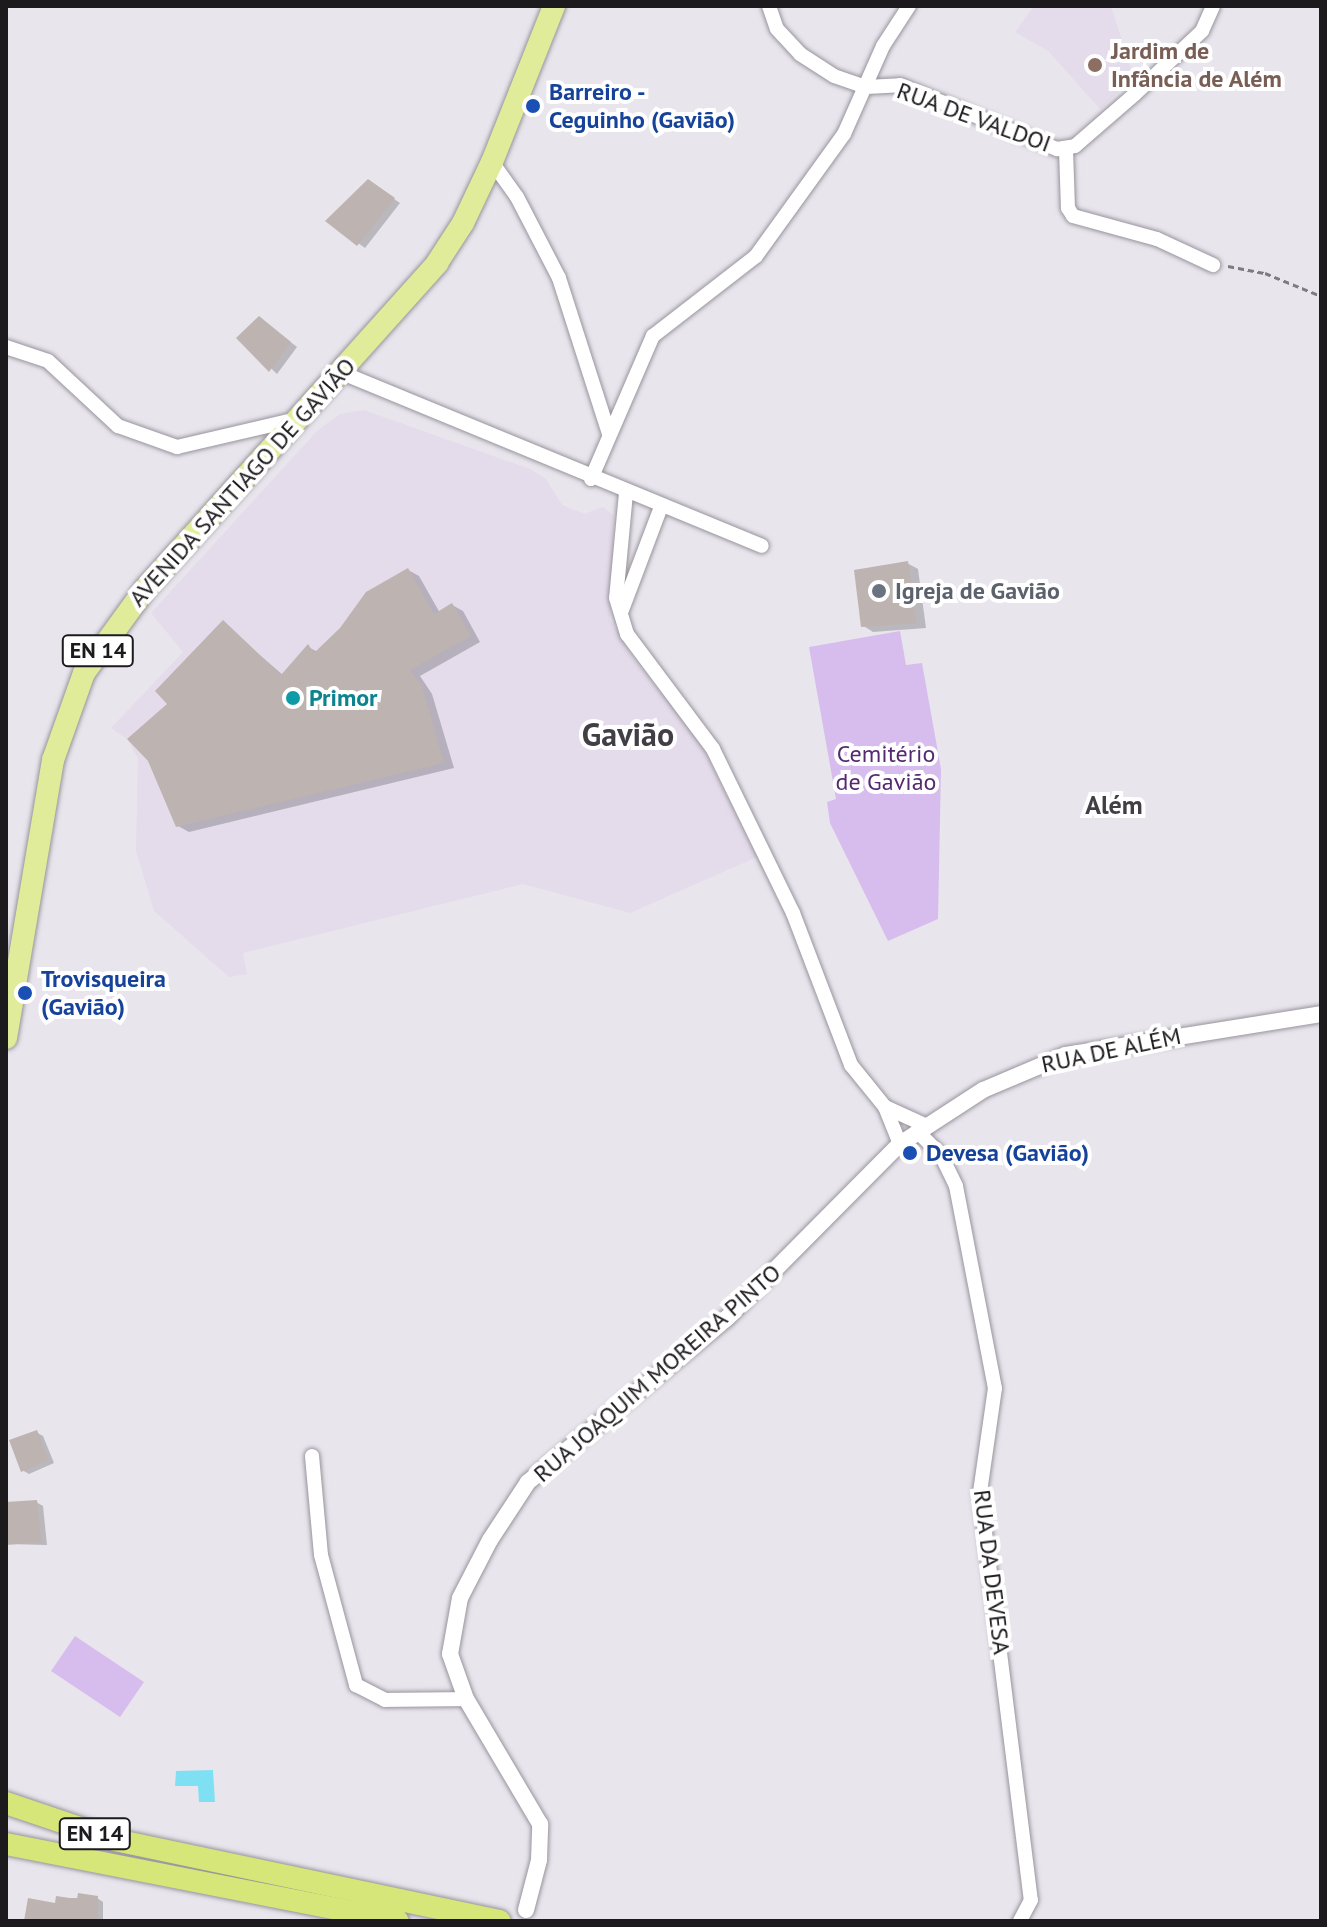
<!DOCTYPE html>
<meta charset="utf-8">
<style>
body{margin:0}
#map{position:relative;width:1327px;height:1927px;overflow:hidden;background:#e9e5ed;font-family:"PT Sans",sans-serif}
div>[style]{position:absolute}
.built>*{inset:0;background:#e4dbeb}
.green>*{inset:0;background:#d7bded}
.water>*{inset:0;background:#7fe0f4}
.shadow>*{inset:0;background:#0003}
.building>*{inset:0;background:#bdb3b0}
.path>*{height:3px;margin-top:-1.5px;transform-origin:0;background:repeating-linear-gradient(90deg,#7d7a80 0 6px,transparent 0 10px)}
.roads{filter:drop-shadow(0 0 2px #98949c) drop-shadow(0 0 2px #98949c)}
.minor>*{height:14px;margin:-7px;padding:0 7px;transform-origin:7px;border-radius:7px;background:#fff}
.tertiary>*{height:16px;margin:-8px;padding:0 8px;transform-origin:8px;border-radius:8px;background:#fff}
.primary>*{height:22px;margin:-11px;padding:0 11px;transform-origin:11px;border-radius:11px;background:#e1ec9a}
.trunk>*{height:22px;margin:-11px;padding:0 11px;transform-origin:11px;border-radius:11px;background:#d7e678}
.dots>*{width:22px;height:22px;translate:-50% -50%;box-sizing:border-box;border:4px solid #fff;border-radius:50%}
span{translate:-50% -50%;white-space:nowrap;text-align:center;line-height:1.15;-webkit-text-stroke:8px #fff;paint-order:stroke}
.shield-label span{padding:2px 6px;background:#fff;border:2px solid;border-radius:6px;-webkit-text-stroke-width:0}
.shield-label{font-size:22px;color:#1c1a1d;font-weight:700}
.education-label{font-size:24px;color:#785e54;font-weight:700}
.left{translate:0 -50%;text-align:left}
.transit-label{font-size:24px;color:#164399;font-weight:700}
.street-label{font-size:24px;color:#1c1a1d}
.worship-label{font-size:24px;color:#5b616d;font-weight:700}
.culture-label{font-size:24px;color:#0d838f;font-weight:700}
.park-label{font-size:24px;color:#552872}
.neighbourhood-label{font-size:26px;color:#423e45;font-weight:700}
.district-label{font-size:32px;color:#423e45;font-weight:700}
.frame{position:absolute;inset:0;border:8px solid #1c1a1d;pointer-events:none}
</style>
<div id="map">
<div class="built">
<div style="clip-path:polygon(1034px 6px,1111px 6px,1134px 78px,1100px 109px,1048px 51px,1015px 32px)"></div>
<div style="clip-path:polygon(364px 410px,530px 469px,546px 479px,562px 505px,584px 514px,603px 507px,614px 516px,610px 619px,632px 657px,701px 744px,757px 857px,630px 913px,523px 884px,243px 953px,247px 974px,229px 977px,154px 911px,136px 851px,138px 758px,127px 739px,111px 728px,183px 652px,151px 613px,317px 431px,340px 414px)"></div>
</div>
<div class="green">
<div style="clip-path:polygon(900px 631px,906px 665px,922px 663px,941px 769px,938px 919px,888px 941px,830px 823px,827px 802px,836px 799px,809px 647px)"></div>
<div style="clip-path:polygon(75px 1636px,144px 1682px,120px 1717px,51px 1671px)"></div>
</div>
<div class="water">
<div style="clip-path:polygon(213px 1770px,215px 1802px,199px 1802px,198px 1786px,175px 1786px,176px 1771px)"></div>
</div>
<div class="shadow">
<div style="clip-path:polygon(375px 186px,400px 203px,365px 248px,328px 221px)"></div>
<div style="clip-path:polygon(266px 323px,297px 347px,277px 374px,239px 338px)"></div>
<div style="clip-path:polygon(907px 563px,918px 569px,926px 628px,873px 632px,862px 625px)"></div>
<div style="clip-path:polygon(408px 570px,419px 576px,440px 613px,452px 605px,463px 611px,480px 642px,420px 676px,432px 694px,454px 768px,189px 832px,178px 826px,169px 704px,223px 623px,284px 676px,308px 647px,318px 652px)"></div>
<div style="clip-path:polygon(36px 1432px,43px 1436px,54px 1463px,29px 1474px,22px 1470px)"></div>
<div style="clip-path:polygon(36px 1502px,43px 1506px,47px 1545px,7px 1544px,6px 1504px)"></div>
<div style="clip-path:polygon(57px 1898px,97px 1898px,103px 1902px,103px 1921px,30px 1921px,56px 1905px)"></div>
</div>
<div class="building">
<div style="clip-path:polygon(368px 179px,395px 198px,357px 246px,325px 221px)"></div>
<div style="clip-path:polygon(259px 316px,291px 342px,269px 372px,236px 338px)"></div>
<div style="clip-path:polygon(908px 561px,916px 623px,861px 627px,854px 570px)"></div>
<div style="clip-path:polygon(408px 568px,434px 614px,452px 603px,471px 636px,410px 670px,422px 686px,444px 763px,176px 827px,148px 761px,127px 739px,167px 704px,155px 691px,223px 620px,281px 675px,308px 644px,314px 653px,340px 628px,366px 592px)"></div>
<div style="clip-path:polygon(37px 1430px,48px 1460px,21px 1472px,9px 1440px)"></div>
<div style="clip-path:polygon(37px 1500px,41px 1542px,6px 1545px,6px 1502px)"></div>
<div style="clip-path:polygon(78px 1893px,98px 1896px,98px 1921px,24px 1921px,28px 1898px,55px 1903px,56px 1896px,77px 1899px)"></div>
</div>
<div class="path">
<div style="left:1228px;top:266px;width:38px;rotate:11deg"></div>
<div style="left:1265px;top:273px;width:61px;rotate:22.3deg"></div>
</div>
<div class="roads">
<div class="minor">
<div style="left:769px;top:6px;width:24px;rotate:71deg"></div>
<div style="left:777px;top:29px;width:34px;rotate:47deg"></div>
<div style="left:800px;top:54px;width:40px;rotate:32.9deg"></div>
<div style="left:834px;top:76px;width:34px;rotate:19deg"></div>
<div style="left:866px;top:87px;width:34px;rotate:-3deg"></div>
<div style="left:900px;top:85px;width:170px;rotate:22.2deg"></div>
<div style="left:1057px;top:149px;width:18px;rotate:-9deg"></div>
<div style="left:1075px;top:146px;width:79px;rotate:-40.9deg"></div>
<div style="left:1135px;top:94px;width:92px;rotate:-43.2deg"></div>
<div style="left:1202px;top:31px;width:27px;rotate:-66deg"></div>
<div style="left:1066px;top:149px;width:59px;rotate:88.1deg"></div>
<div style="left:1068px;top:208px;width:9px;rotate:58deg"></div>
<div style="left:1073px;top:216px;width:87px;rotate:15.3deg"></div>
<div style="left:1157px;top:239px;width:62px;rotate:24.9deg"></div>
<div style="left:492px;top:162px;width:43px;rotate:54.5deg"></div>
<div style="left:517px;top:197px;width:91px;rotate:62.6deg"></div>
<div style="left:559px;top:278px;width:164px;rotate:72.2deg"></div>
<div style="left:6px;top:347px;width:44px;rotate:18.4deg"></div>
<div style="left:48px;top:361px;width:96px;rotate:42.9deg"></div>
<div style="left:118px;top:426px;width:63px;rotate:19.6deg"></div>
<div style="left:177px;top:447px;width:123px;rotate:-13.1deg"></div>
<div style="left:340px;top:372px;width:456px;rotate:22.4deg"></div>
<div style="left:591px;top:479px;width:156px;rotate:-66.6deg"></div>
<div style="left:653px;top:336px;width:130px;rotate:-37.8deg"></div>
<div style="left:756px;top:256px;width:150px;rotate:-54.2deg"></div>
<div style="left:844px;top:134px;width:96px;rotate:-66.1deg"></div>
<div style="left:883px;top:46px;width:48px;rotate:-57deg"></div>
<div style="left:626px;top:493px;width:105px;rotate:95.4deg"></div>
<div style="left:616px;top:598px;width:38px;rotate:73deg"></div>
<div style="left:627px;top:634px;width:144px;rotate:53.2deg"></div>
<div style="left:713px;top:749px;width:182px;rotate:64deg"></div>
<div style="left:793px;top:913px;width:163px;rotate:69.1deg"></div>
<div style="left:851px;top:1065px;width:54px;rotate:51deg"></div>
<div style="left:885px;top:1107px;width:40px;rotate:68deg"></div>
<div style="left:622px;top:610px;width:110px;rotate:-69.3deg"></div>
<div style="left:885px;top:1107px;width:44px;rotate:24.2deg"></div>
<div style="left:917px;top:1131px;width:34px;rotate:45deg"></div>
<div style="left:941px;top:1155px;width:34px;rotate:64deg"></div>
<div style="left:956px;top:1186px;width:206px;rotate:79.1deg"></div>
<div style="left:995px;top:1388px;width:105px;rotate:98.2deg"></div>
<div style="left:980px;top:1492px;width:411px;rotate:82.9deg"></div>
<div style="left:1031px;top:1900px;width:24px;rotate:118deg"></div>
<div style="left:312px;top:1456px;width:99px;rotate:84.8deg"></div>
<div style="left:321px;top:1555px;width:135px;rotate:74.9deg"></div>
<div style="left:356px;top:1685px;width:33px;rotate:27deg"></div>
<div style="left:385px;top:1700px;width:81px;rotate:-0.7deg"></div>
</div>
<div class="tertiary">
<div style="left:526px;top:1910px;width:52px;rotate:-75.4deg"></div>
<div style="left:539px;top:1860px;width:36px;rotate:-88deg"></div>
<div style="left:540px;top:1824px;width:145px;rotate:-120.6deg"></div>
<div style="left:466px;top:1699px;width:48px;rotate:-109.6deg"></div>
<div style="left:450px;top:1654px;width:57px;rotate:-79.9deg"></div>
<div style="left:460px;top:1598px;width:65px;rotate:-62.7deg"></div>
<div style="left:490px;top:1540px;width:69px;rotate:-56.8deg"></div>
<div style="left:528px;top:1482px;width:258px;rotate:-39.5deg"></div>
<div style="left:727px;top:1318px;width:245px;rotate:-45.2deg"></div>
<div style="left:900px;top:1144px;width:99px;rotate:-33deg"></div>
<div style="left:983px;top:1090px;width:90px;rotate:-22.9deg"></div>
<div style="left:1066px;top:1055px;width:258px;rotate:-9.1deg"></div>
</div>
<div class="primary">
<div style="left:6px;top:1038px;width:282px;rotate:-80.4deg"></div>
<div style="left:53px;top:760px;width:92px;rotate:-70.4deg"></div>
<div style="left:84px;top:673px;width:104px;rotate:-54deg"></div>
<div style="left:145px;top:589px;width:438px;rotate:-48.1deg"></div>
<div style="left:437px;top:263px;width:48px;rotate:-57deg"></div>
<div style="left:463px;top:223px;width:68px;rotate:-64.6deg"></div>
<div style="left:492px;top:162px;width:168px;rotate:-68.3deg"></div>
</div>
<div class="trunk">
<div style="left:6px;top:1803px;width:115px;rotate:18.7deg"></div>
<div style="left:115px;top:1840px;width:393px;rotate:11.9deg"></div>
<div style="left:6px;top:1844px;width:399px;rotate:11.1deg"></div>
</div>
</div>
<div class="dots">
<div style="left:1095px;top:65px;background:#8d6e63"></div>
<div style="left:533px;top:106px;background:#1a4fb4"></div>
<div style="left:879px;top:591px;background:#6b7280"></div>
<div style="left:293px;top:698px;background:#0f9aa8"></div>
<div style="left:25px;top:993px;background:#1a4fb4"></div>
<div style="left:910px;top:1153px;background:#1a4fb4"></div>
</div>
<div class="shield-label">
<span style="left:98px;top:651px">EN 14</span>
<span style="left:95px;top:1834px">EN 14</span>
</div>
<div class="education-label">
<span class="left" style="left:1111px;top:65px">Jardim de<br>Infância de Além</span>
</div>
<div class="transit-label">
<span class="left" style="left:549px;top:106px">Barreiro -<br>Ceguinho (Gavião)</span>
<span class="left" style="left:41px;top:993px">Trovisqueira<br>(Gavião)</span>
<span class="left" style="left:926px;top:1153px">Devesa (Gavião)</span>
</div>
<div class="street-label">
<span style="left:974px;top:117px;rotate:20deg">RUA DE VALDOI</span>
<span style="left:242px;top:482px;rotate:-48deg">AVENIDA SANTIAGO DE GAVIÃO</span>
<span style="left:1111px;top:1050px;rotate:-12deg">RUA DE ALÉM</span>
<span style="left:657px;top:1373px;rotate:-41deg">RUA JOAQUIM MOREIRA PINTO</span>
<span style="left:992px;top:1572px;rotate:83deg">RUA DA DEVESA</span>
</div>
<div class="worship-label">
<span class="left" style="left:895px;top:591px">Igreja de Gavião</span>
</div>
<div class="culture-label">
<span class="left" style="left:309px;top:698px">Primor</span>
</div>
<div class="park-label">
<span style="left:886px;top:768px">Cemitério<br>de Gavião</span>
</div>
<div class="neighbourhood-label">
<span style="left:1114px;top:805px">Além</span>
</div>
<div class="district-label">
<span style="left:628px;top:734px">Gavião</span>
</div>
<div class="frame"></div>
</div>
